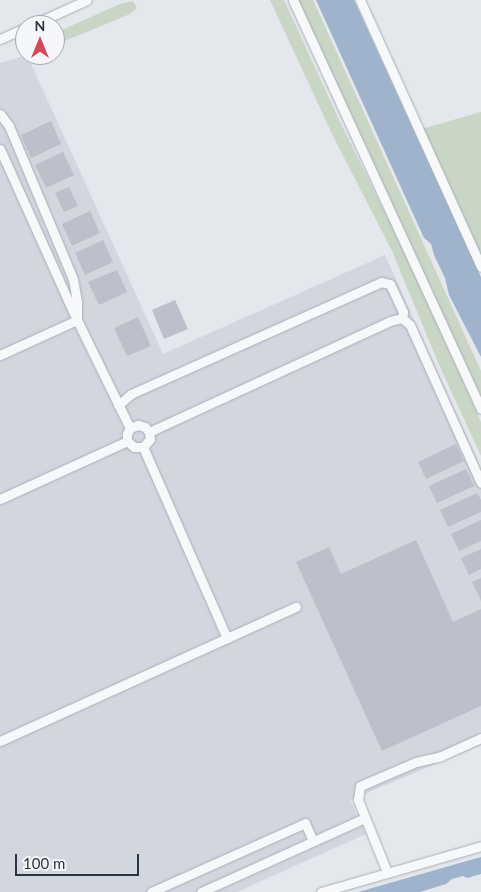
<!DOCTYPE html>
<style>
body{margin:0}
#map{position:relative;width:481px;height:892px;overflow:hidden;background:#e4e7ec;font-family:Lato,sans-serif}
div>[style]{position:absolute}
.built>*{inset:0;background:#d2d6de}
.green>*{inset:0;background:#c9d6c5}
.water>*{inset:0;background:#9fb4cc}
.building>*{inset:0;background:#bbc0ca}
.roads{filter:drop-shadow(0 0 1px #a9aeb7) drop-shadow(0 0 1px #a9aeb7)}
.minor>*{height:9px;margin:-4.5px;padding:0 4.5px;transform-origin:4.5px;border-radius:4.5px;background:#f7f8fa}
span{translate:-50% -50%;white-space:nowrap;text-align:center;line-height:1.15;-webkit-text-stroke:5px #f4f6f9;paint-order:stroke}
.north{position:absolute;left:15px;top:15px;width:50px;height:50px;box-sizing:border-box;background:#f4f6f9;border:1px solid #a4a8b1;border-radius:50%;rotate:0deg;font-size:14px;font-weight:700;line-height:20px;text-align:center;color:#2b3445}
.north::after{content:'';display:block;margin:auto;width:18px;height:22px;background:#d1495b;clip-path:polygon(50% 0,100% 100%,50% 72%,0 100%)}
.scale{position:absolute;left:15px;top:854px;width:124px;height:22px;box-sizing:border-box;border:2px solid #2b3445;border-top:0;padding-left:6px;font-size:15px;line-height:18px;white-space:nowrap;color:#2b3445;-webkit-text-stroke:4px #f4f6f9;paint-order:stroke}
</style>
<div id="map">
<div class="built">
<div style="clip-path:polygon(27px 55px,163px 354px,385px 255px,481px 468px,481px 745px,350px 800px,366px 834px,237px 892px,0 892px,0 63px)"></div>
</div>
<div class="green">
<div style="clip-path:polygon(270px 0,284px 0,340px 122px,417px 277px,481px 422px,481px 456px,440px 367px,392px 251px,333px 136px)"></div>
<div style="clip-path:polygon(297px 0,313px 0,481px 371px,481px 399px)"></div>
<div style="clip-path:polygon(133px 1px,137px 8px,130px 14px,55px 45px,55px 33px,120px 4px)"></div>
<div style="clip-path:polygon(481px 112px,481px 262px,421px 129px)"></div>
</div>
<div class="water">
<div style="clip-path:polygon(316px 0,354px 0,481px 277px,481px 357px,449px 295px,445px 278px,434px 255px,431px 244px,424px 238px)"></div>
<div style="clip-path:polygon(481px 857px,481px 874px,467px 878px,463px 876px,452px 879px,446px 884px,420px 892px,358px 892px)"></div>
</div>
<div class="building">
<div style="clip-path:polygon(51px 121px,61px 144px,31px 158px,21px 135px)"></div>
<div style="clip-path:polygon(63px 152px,74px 175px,46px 188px,35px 165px)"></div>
<div style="clip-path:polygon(69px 187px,78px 206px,64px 212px,55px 193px)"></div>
<div style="clip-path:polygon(90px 211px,100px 233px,72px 246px,62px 224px)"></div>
<div style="clip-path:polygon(103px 240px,113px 262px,85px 275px,75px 253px)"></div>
<div style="clip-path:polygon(117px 270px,127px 292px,99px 305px,88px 282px)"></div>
<div style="clip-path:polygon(175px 300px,188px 329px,164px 339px,152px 310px)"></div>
<div style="clip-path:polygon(138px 317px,151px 346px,127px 356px,114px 328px)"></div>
<div style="clip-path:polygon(456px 444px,464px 461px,426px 479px,418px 462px)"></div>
<div style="clip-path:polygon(466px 469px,474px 486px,437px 503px,429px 486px)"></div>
<div style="clip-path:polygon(477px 493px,481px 500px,481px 512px,448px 527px,440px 510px)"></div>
<div style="clip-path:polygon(481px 520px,481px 541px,459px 551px,451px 534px)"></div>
<div style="clip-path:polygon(416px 540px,453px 622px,481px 609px,481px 706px,382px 751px,296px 562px,329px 547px,341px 574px)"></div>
<div style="clip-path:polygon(481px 549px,481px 569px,469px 575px,461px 558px)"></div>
<div style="clip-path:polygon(481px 578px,481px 601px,472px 582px)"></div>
</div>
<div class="roads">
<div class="minor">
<div style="left:293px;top:0;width:450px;rotate:65.3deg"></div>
<div style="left:360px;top:0;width:293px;rotate:65.6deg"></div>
<div style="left:32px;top:25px;width:60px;rotate:-24.4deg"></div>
<div style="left:0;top:39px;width:27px;rotate:-24deg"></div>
<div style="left:0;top:114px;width:15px;rotate:53deg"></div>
<div style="left:9px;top:126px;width:166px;rotate:67.3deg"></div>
<div style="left:73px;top:279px;width:23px;rotate:80deg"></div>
<div style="left:77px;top:302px;width:18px;rotate:90deg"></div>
<div style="left:77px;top:320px;width:85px;rotate:155.6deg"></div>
<div style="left:0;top:149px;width:188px;rotate:65.8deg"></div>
<div style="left:77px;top:320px;width:120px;rotate:63.9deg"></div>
<div style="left:130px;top:428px;width:7px;rotate:117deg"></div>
<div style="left:127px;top:434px;width:7px;rotate:90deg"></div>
<div style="left:127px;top:441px;width:9px;rotate:41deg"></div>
<div style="left:134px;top:447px;width:9px"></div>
<div style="left:143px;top:447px;width:209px;rotate:66.3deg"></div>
<div style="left:118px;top:405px;width:17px;rotate:-40deg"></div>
<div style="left:131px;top:394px;width:274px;rotate:-24.1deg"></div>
<div style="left:381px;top:282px;width:9px;rotate:13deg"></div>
<div style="left:390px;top:284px;width:31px;rotate:65deg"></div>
<div style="left:403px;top:312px;width:6px;rotate:99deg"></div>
<div style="left:402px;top:318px;width:11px;rotate:41deg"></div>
<div style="left:410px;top:325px;width:173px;rotate:65.8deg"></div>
<div style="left:130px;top:428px;width:9px;rotate:-21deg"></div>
<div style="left:138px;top:425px;width:7px;rotate:16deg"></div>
<div style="left:145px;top:427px;width:6px;rotate:51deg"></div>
<div style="left:149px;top:432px;width:7px;rotate:82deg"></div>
<div style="left:150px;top:439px;width:11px;rotate:131deg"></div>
<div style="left:149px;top:432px;width:265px;rotate:-24.7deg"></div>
<div style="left:390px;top:321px;width:12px;rotate:-14deg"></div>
<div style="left:0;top:499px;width:140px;rotate:-24.5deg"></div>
<div style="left:0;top:741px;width:325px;rotate:-24.4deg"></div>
<div style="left:387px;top:872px;width:78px;rotate:-111.9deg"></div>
<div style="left:358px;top:800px;width:14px;rotate:-82deg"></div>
<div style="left:360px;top:786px;width:61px;rotate:-23.2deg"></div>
<div style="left:416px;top:762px;width:26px;rotate:-13deg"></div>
<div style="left:441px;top:756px;width:44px;rotate:-24.2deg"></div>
<div style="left:151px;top:892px;width:169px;rotate:-24.1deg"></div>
<div style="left:305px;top:823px;width:20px;rotate:66deg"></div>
<div style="left:201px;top:892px;width:180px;rotate:-24.3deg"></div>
<div style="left:321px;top:892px;width:166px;rotate:-16deg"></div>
</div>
</div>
<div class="north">N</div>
<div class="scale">100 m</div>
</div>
